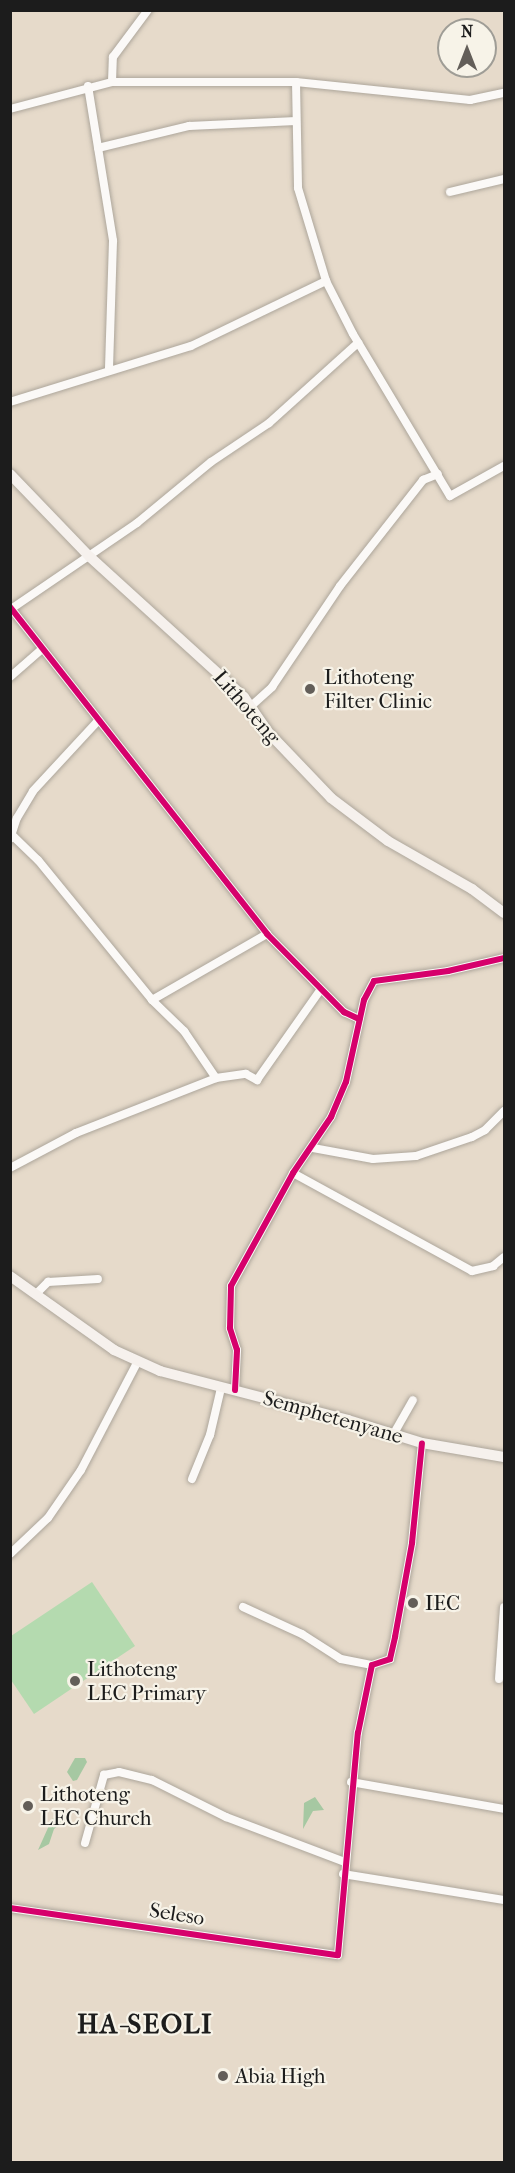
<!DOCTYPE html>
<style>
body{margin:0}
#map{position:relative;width:515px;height:2173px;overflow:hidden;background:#e6daca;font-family:"IM FELL French Canon",serif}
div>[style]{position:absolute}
.green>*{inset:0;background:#b4daaf}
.forest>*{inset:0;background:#a6c8a2}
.roads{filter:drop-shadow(0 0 2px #ada69b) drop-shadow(0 0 2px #ada69b)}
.minor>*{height:8px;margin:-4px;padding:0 4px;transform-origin:4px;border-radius:4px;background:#fbf9f7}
.secondary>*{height:10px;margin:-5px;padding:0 5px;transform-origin:5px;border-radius:5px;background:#f6f1ed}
.cycleway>*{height:6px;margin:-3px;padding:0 3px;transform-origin:3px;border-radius:3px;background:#d6006c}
.dots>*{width:16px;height:16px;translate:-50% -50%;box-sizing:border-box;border:3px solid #f7f3e8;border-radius:50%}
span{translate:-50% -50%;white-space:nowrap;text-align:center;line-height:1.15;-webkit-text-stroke:4.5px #f7f3e8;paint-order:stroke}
.poi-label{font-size:21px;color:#1c1c1c}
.left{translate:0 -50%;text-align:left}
.street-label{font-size:21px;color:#1c1c1c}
.district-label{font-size:27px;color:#1c1c1c;font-weight:700;letter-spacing:1.5px}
.frame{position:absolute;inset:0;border:12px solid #1c1c1c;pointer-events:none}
.north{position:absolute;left:437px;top:18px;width:60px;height:60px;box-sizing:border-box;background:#f7f3e8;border:2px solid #9f9d96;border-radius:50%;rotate:0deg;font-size:16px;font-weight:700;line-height:24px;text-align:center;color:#1c1c1c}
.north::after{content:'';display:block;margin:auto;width:21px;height:27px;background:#635e59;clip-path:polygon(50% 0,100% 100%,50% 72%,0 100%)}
</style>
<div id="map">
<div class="green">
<div style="clip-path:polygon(92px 1582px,135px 1646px,34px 1714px,11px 1680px,11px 1636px)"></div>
</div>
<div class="forest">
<div style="clip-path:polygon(75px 1758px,85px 1758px,87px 1762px,77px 1780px,73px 1781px,67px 1772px)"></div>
<div style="clip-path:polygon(315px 1797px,324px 1810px,313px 1811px,303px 1829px,304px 1803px)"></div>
<div style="clip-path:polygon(66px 1814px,68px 1818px,54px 1829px,49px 1844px,38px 1850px,52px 1819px)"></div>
</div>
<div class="roads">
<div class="minor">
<div style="left:112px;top:82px;width:25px;rotate:-88deg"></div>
<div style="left:113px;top:57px;width:59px;rotate:-53.3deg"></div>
<div style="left:296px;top:82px;width:106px;rotate:88.9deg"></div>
<div style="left:298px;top:188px;width:97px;rotate:73.2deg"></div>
<div style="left:326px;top:281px;width:59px;rotate:63deg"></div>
<div style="left:353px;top:334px;width:189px;rotate:59.1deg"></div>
<div style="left:450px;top:496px;width:62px;rotate:-29.1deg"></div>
<div style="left:88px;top:86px;width:157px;rotate:80.8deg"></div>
<div style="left:113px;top:241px;width:129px;rotate:91.8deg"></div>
<div style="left:10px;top:109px;width:106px;rotate:-14.8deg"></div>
<div style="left:112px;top:82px;width:184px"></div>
<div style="left:296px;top:82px;width:175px;rotate:5.9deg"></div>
<div style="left:470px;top:100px;width:35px;rotate:-12deg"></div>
<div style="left:98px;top:148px;width:94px;rotate:-13.6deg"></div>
<div style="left:189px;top:126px;width:107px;rotate:-2.7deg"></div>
<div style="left:450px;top:192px;width:56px;rotate:-13.5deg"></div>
<div style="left:10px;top:402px;width:189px;rotate:-17.2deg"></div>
<div style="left:191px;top:346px;width:150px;rotate:-25.7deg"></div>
<div style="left:10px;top:607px;width:416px;rotate:51.8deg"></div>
<div style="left:267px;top:934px;width:110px;rotate:45.4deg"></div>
<div style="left:344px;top:1012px;width:17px;rotate:25deg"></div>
<div style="left:11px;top:609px;width:153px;rotate:-34.3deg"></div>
<div style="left:137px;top:523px;width:96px;rotate:-39.5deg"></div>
<div style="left:211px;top:462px;width:70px;rotate:-33.9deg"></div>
<div style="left:269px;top:423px;width:120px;rotate:-42deg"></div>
<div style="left:10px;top:677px;width:41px;rotate:-41.1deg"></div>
<div style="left:250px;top:707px;width:30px;rotate:-42deg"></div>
<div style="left:272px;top:687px;width:122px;rotate:-56deg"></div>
<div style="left:340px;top:586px;width:135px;rotate:-51.9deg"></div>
<div style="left:423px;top:480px;width:16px;rotate:-22deg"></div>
<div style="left:13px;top:836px;width:35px;rotate:44deg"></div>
<div style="left:38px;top:860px;width:181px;rotate:50.8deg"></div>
<div style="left:152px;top:1000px;width:45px;rotate:44.1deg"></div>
<div style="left:184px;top:1031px;width:57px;rotate:55.8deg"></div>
<div style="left:216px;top:1078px;width:30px;rotate:-8deg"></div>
<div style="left:246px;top:1074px;width:13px;rotate:29deg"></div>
<div style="left:257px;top:1080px;width:111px;rotate:-54.9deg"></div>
<div style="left:10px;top:839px;width:22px;rotate:-72deg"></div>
<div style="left:17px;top:818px;width:31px;rotate:-59deg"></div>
<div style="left:33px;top:791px;width:94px;rotate:-47.2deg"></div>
<div style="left:152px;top:1000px;width:133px;rotate:-29.9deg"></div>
<div style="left:313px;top:1148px;width:61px;rotate:10.4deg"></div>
<div style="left:373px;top:1159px;width:43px;rotate:-4deg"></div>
<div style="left:416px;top:1156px;width:59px;rotate:-18.7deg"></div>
<div style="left:472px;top:1137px;width:15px;rotate:-28deg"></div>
<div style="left:485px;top:1130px;width:27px;rotate:-45deg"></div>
<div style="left:10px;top:1168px;width:75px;rotate:-27.9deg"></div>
<div style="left:76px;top:1133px;width:150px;rotate:-21.4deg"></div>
<div style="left:293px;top:1173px;width:204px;rotate:28.7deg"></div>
<div style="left:472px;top:1271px;width:22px;rotate:-13deg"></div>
<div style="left:493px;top:1266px;width:14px;rotate:-39deg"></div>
<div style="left:37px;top:1293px;width:16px;rotate:-45deg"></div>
<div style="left:48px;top:1282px;width:50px;rotate:-3.4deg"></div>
<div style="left:235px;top:1390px;width:40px;rotate:-87.1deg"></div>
<div style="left:237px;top:1350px;width:23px;rotate:-108deg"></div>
<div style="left:230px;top:1328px;width:42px;rotate:-88.6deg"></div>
<div style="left:231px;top:1286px;width:129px;rotate:-61.2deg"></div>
<div style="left:293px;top:1173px;width:68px;rotate:-55.8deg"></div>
<div style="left:331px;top:1117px;width:38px;rotate:-67deg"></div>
<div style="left:346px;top:1082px;width:84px;rotate:-77.6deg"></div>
<div style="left:364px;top:1000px;width:21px;rotate:-62deg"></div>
<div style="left:374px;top:981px;width:75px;rotate:-7.7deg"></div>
<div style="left:448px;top:971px;width:57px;rotate:-13.1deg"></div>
<div style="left:393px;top:1435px;width:40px;rotate:-60.3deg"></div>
<div style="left:192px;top:1479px;width:48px;rotate:-67.8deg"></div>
<div style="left:210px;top:1435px;width:48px;rotate:-76.8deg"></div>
<div style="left:10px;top:1554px;width:52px;rotate:-43.5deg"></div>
<div style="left:48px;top:1518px;width:58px;rotate:-55.5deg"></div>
<div style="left:81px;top:1470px;width:123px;rotate:-62.4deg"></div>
<div style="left:243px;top:1607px;width:65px;rotate:24.6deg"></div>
<div style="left:302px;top:1634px;width:46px;rotate:32.7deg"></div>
<div style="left:341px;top:1659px;width:32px;rotate:11deg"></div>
<div style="left:499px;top:1679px;width:72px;rotate:-86deg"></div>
<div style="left:351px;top:1782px;width:155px;rotate:10deg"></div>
<div style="left:85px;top:1843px;width:71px;rotate:-74.4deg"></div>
<div style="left:104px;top:1775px;width:15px;rotate:-11deg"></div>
<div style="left:119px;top:1772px;width:34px;rotate:14deg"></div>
<div style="left:152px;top:1780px;width:83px;rotate:26.6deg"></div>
<div style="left:226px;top:1817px;width:127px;rotate:20.7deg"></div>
<div style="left:343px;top:1874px;width:163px;rotate:9.2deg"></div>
<div style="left:10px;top:1908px;width:331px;rotate:8.2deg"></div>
<div style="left:338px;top:1955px;width:223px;rotate:-84.9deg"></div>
<div style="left:358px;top:1733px;width:69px;rotate:-78.4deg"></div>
<div style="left:372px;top:1665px;width:19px;rotate:-18deg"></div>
<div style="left:390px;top:1659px;width:23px;rotate:-77deg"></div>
<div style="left:395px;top:1637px;width:96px;rotate:-79.7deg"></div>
<div style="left:412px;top:1543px;width:100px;rotate:-84.3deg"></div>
</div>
<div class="secondary">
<div style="left:10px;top:474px;width:115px;rotate:46.1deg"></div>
<div style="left:90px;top:557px;width:208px;rotate:42.3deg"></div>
<div style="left:244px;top:697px;width:42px;rotate:55.6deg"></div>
<div style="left:268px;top:732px;width:91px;rotate:46.3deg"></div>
<div style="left:331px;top:798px;width:71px;rotate:37deg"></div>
<div style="left:388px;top:841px;width:97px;rotate:29.7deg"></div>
<div style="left:472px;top:889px;width:40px;rotate:37deg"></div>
<div style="left:10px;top:1276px;width:128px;rotate:35.4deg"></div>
<div style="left:114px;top:1350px;width:51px;rotate:24.5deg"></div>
<div style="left:160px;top:1371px;width:194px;rotate:14.6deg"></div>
<div style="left:348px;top:1420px;width:77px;rotate:17.3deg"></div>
<div style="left:422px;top:1443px;width:83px;rotate:9.7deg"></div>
</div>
</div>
<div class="cycleway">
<div style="left:10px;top:607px;width:416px;rotate:51.8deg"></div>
<div style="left:267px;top:934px;width:110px;rotate:45.4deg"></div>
<div style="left:344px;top:1012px;width:17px;rotate:25deg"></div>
<div style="left:235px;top:1390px;width:40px;rotate:-87.1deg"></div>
<div style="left:237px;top:1350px;width:23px;rotate:-108deg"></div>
<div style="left:230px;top:1328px;width:42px;rotate:-88.6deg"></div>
<div style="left:231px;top:1286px;width:129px;rotate:-61.2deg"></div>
<div style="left:293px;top:1173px;width:68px;rotate:-55.8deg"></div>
<div style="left:331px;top:1117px;width:38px;rotate:-67deg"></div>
<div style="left:346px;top:1082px;width:84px;rotate:-77.6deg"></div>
<div style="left:364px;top:1000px;width:21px;rotate:-62deg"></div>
<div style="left:374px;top:981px;width:75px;rotate:-7.7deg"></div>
<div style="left:448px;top:971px;width:57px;rotate:-13.1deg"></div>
<div style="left:10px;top:1908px;width:331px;rotate:8.2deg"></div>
<div style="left:338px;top:1955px;width:223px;rotate:-84.9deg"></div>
<div style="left:358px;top:1733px;width:69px;rotate:-78.4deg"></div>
<div style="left:372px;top:1665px;width:19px;rotate:-18deg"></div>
<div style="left:390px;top:1659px;width:23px;rotate:-77deg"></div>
<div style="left:395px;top:1637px;width:96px;rotate:-79.7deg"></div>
<div style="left:412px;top:1543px;width:100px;rotate:-84.3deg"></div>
</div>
<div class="dots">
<div style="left:310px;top:689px;background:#635e59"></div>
<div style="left:413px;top:1603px;background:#635e59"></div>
<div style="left:75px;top:1681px;background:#635e59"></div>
<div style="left:28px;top:1806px;background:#635e59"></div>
<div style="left:223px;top:2076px;background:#635e59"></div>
</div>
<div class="poi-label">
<span class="left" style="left:324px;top:689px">Lithoteng<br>Filter Clinic</span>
<span class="left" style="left:425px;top:1603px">IEC</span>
<span class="left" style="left:87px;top:1681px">Lithoteng<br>LEC Primary</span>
<span class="left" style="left:40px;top:1806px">Lithoteng<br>LEC Church</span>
<span class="left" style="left:235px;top:2076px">Abia High</span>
</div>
<div class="street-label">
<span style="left:247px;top:707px;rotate:49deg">Lithoteng</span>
<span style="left:333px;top:1417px;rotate:16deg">Semphetenyane</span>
<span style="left:177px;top:1914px;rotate:9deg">Seleso</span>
</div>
<div class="district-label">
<span style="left:145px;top:2025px">HA-SEOLI</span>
</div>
<div class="frame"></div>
<div class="north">N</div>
</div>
